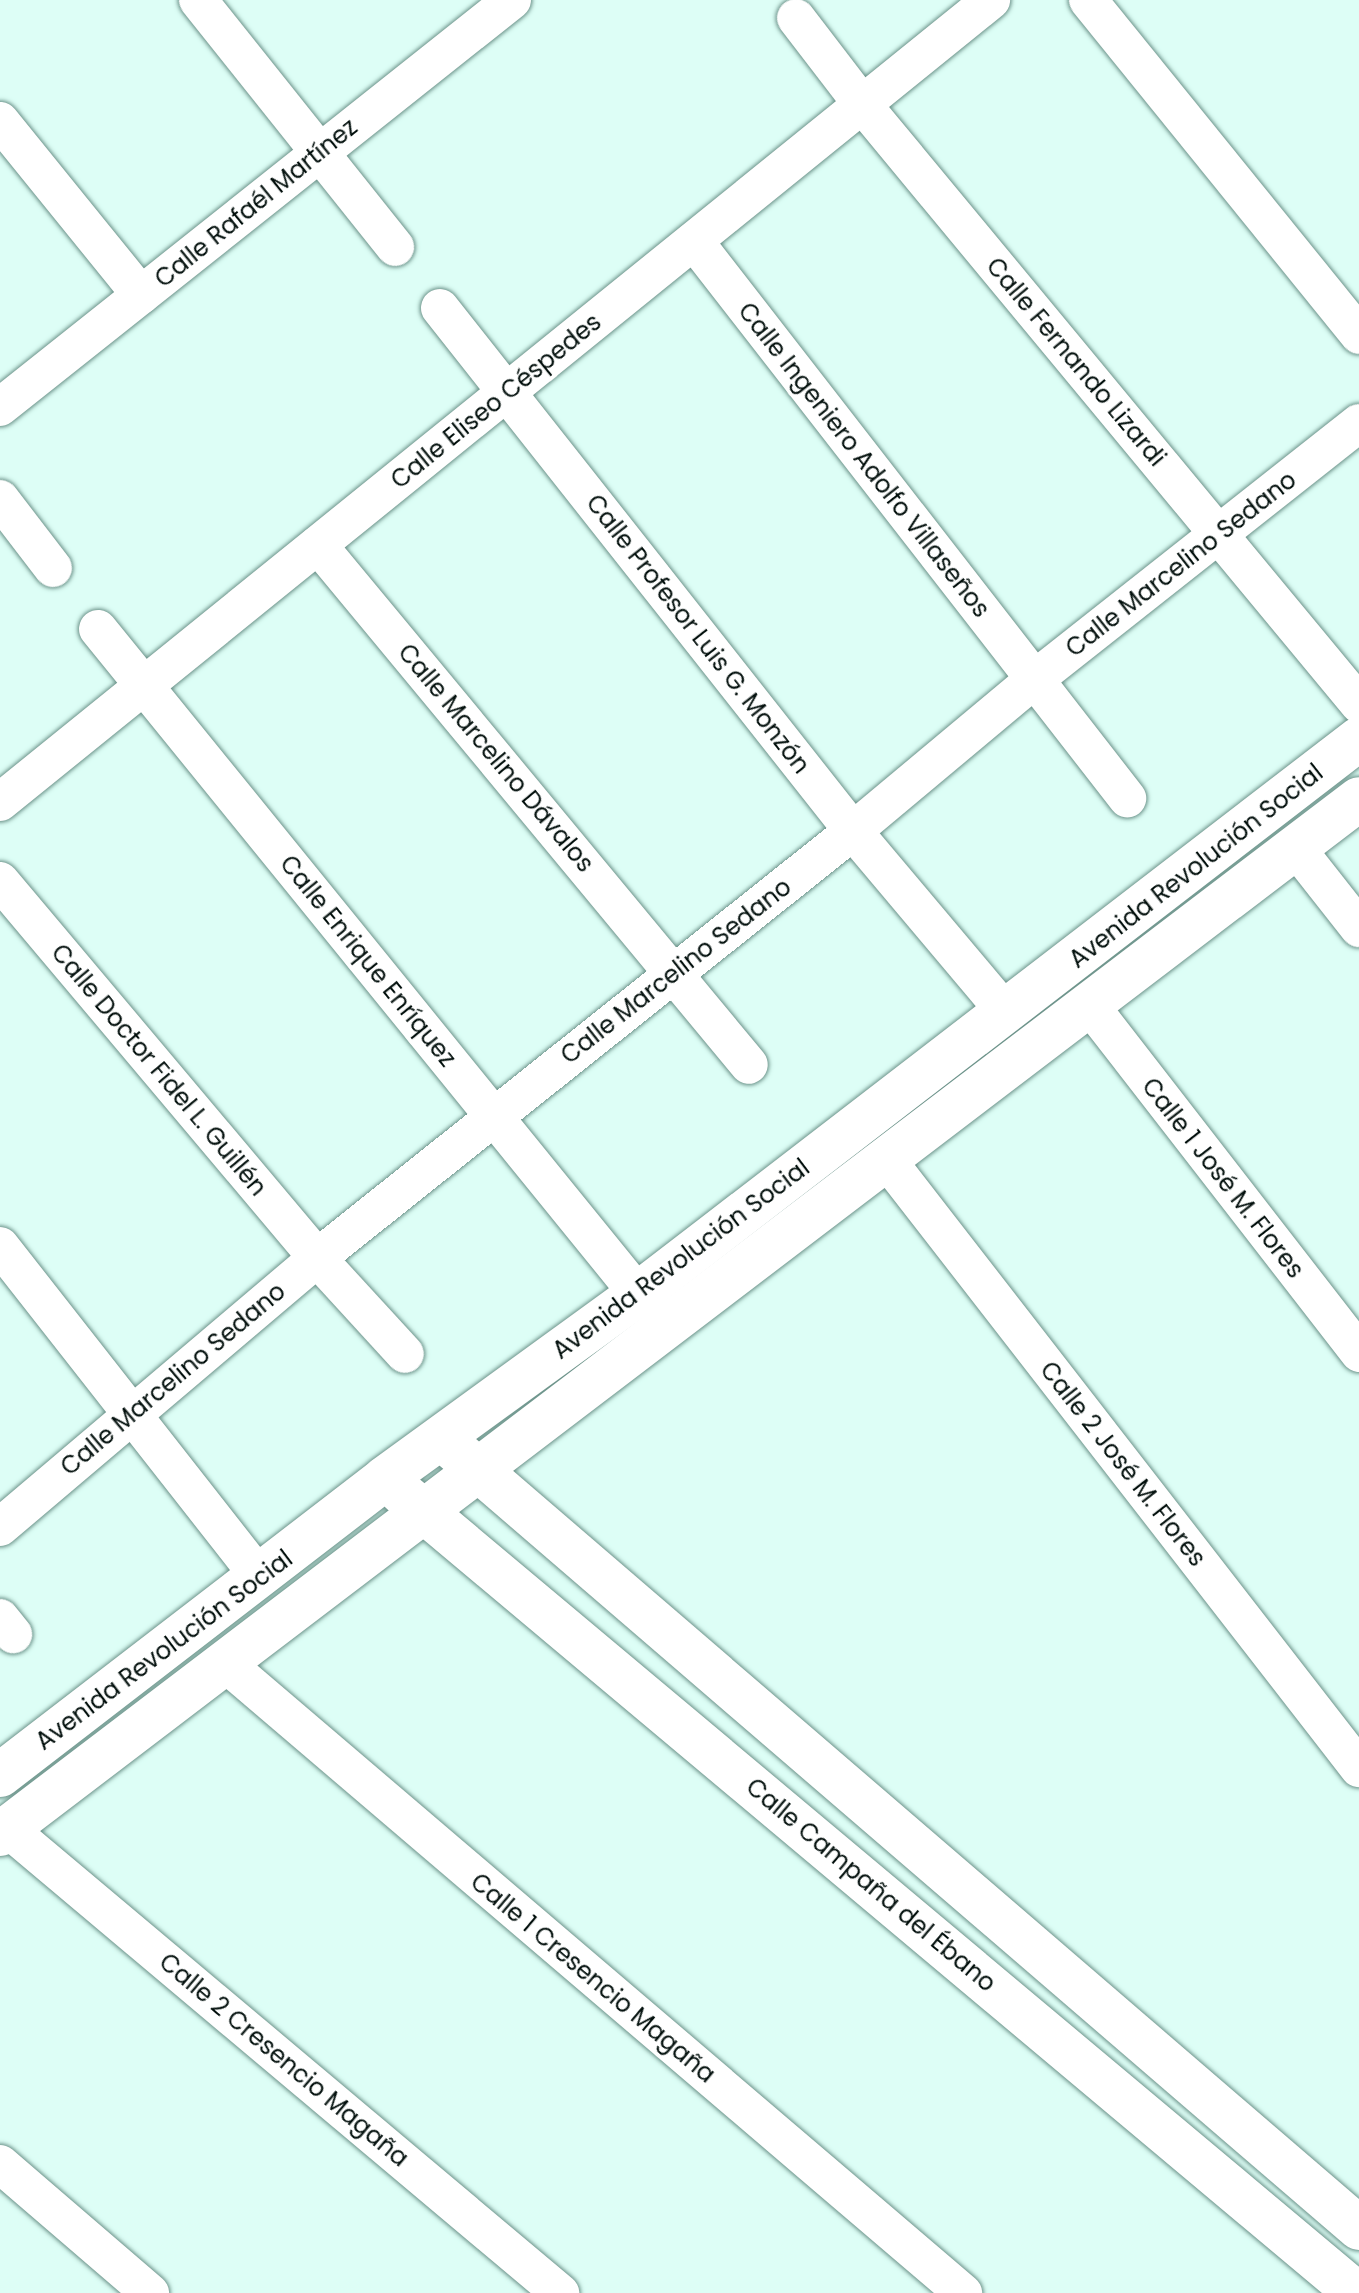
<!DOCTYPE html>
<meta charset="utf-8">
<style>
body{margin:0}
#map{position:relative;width:1359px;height:2293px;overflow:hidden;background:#ddfef6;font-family:Poppins,sans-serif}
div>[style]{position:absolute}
.roads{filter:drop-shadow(0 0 2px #6b9289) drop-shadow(0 0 2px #6b9289)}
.street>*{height:38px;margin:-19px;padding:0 19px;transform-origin:19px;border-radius:19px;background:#fff}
.secondary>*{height:44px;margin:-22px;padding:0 22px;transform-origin:22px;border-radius:22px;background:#fff}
span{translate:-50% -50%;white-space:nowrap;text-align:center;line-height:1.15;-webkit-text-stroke:7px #fff;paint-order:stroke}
.street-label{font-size:24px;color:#03100d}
</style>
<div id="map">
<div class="roads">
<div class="street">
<div style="left:198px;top:0;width:316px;rotate:51.4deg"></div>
<div style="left:1088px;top:0;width:431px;rotate:51deg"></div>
<div style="left:796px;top:18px;width:108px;rotate:52.5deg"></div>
<div style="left:862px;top:104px;width:779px;rotate:50.36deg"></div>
<div style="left:0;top:121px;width:224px;rotate:51deg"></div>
<div style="left:694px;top:241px;width:706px;rotate:52.14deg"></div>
<div style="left:440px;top:308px;width:666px;rotate:51.7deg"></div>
<div style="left:853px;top:831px;width:238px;rotate:49.9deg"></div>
<div style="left:0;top:407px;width:654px;rotate:-38.48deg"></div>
<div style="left:0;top:499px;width:87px;rotate:52.5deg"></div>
<div style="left:318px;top:545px;width:675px;rotate:50.35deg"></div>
<div style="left:98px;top:629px;width:857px;rotate:50.92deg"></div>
<div style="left:0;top:802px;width:1275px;rotate:-38.98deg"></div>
<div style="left:1296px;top:848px;width:102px;rotate:51.8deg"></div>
<div style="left:0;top:881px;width:493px;rotate:49.9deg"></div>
<div style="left:317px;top:1258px;width:130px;rotate:47.5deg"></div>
<div style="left:1088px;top:1003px;width:443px;rotate:52.2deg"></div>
<div style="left:887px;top:1160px;width:770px;rotate:52.18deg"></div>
<div style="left:0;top:1246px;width:421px;rotate:51.9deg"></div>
<div style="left:0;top:1527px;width:416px;rotate:-40.3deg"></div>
<div style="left:317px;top:1258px;width:685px;rotate:-38.54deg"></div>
<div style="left:853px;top:831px;width:237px;rotate:-39.9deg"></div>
<div style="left:1035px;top:679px;width:413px;rotate:-38.3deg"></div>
<div style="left:0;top:1618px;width:21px;rotate:51deg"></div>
<div style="left:224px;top:1662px;width:972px;rotate:40.49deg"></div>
<div style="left:7px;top:1828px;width:723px;rotate:40.06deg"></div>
<div style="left:0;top:2164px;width:198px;rotate:40.7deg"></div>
</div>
<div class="secondary">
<div style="left:454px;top:1449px;width:1194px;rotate:40.72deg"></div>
<div style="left:402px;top:1493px;width:1245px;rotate:39.98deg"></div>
<div style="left:0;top:1775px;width:486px;rotate:-37.6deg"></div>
<div style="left:385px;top:1478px;width:313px;rotate:-36deg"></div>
<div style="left:638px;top:1294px;width:910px;rotate:-37.59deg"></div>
<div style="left:0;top:1834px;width:1708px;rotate:-37.29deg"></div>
</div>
</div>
<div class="street-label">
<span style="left:256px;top:203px;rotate:-39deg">Calle Rafaél Martínez</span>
<span style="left:1076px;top:362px;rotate:50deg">Calle Fernando Lizardi</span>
<span style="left:496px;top:401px;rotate:-39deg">Calle Eliseo Céspedes</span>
<span style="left:864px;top:460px;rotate:52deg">Calle Ingeniero Adolfo Villaseños</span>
<span style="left:1181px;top:564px;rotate:-38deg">Calle Marcelino Sedano</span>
<span style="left:698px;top:634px;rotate:52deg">Calle Profesor Luis G. Monzón</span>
<span style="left:496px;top:758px;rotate:50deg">Calle Marcelino Dávalos</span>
<span style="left:1196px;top:866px;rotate:-38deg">Avenida Revolución Social</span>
<span style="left:368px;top:961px;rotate:51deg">Calle Enrique Enríquez</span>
<span style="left:676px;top:971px;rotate:-38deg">Calle Marcelino Sedano</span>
<span style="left:159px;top:1070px;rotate:50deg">Calle Doctor Fidel L. Guillén</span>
<span style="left:1223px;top:1178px;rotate:52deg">Calle 1 José M. Flores</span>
<span style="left:681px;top:1259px;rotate:-37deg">Avenida Revolución Social</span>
<span style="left:173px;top:1379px;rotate:-40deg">Calle Marcelino Sedano</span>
<span style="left:1123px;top:1464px;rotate:52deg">Calle 2 José M. Flores</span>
<span style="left:164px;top:1650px;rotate:-37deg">Avenida Revolución Social</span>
<span style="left:871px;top:1885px;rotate:40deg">Calle Campaña del Ébano</span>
<span style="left:593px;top:1978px;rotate:40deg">Calle 1 Cresencio Magaña</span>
<span style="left:284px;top:2060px;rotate:40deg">Calle 2 Cresencio Magaña</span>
</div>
</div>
